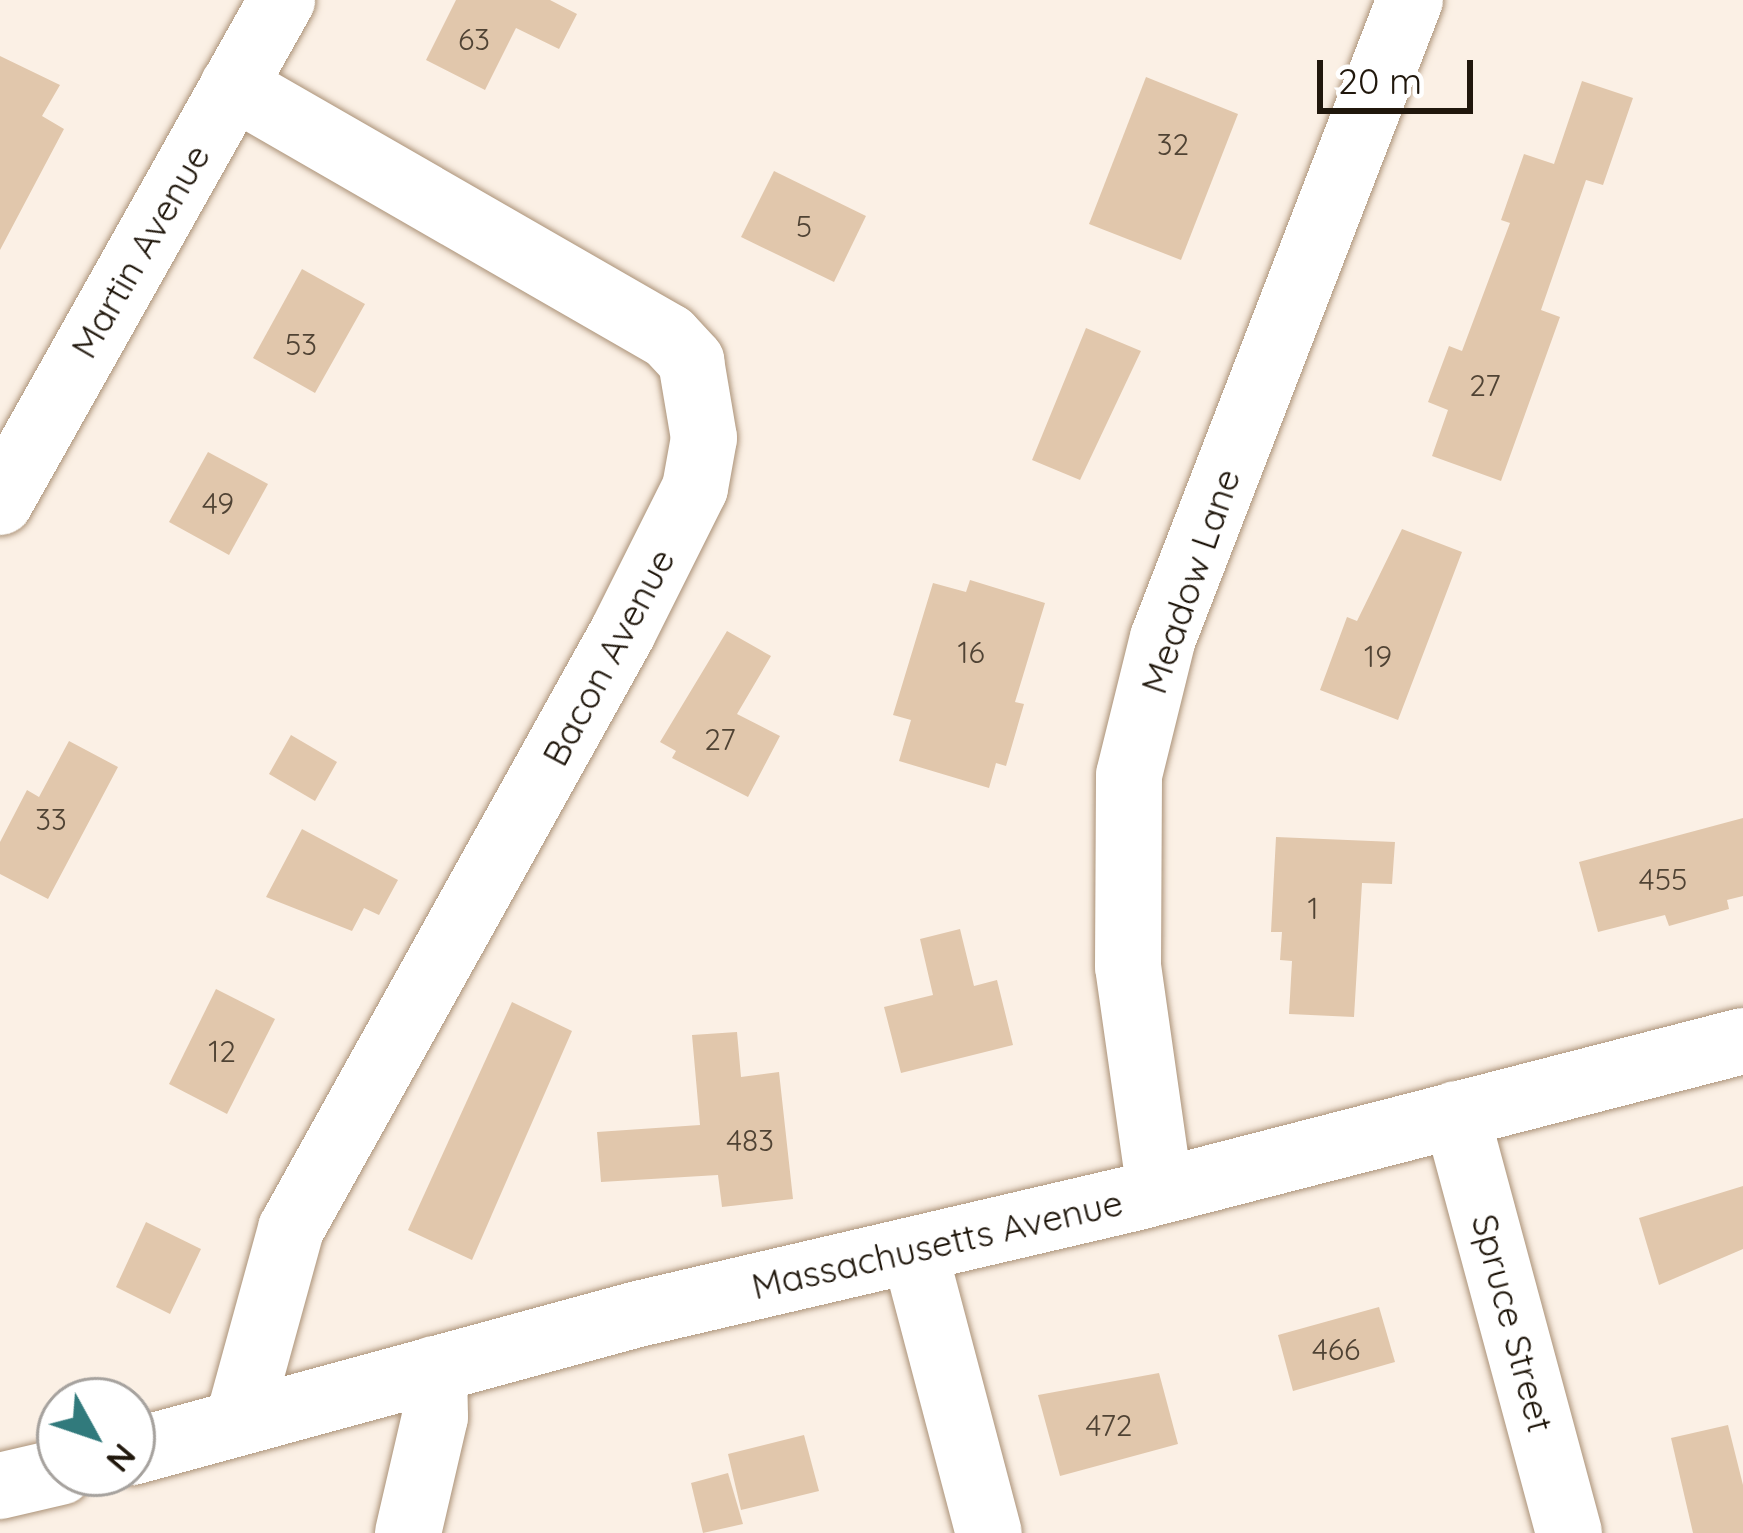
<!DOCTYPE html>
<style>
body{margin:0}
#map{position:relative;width:1743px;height:1533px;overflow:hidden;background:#fbf0e5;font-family:Quicksand,sans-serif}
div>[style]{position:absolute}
.building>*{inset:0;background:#e1c7ac}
.roads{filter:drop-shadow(0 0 3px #ab9278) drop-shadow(0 0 3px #ab9278)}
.minor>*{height:66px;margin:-33px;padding:0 33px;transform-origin:33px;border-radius:33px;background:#fff}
.major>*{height:66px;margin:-33px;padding:0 33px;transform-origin:33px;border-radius:33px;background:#fff}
span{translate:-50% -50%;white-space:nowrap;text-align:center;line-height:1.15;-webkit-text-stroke:9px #fff;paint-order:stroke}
.number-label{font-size:30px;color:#504334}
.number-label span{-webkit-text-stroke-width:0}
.street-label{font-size:36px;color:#20170c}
.north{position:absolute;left:36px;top:1377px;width:120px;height:120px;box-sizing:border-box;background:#fff;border:3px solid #a6a29e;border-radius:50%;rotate:130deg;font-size:33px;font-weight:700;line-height:48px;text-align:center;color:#20170c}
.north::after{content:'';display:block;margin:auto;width:42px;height:54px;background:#317a7c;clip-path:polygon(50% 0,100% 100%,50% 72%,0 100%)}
.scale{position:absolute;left:1317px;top:60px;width:156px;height:54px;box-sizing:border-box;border:6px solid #20170c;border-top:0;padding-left:15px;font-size:36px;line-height:42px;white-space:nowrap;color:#20170c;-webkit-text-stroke:9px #fff;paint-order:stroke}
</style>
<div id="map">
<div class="building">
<div style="clip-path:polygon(456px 0,550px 0,577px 14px,559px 49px,516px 28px,485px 90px,426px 60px)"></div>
<div style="clip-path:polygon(0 56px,60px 85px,42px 116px,64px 129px,0 250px)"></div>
<div style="clip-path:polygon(1146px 77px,1238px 114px,1181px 260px,1089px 224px)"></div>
<div style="clip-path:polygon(1582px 81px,1633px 98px,1603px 185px,1586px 180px,1541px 310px,1560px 317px,1501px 481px,1432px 456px,1448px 410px,1428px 402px,1449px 346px,1462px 351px,1510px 223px,1501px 220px,1524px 154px,1554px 164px)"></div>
<div style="clip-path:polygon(774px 171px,866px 216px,834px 282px,741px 237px)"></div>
<div style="clip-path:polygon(302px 269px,365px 304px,315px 393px,253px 358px)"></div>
<div style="clip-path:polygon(1086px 328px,1141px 351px,1080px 480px,1032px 460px)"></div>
<div style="clip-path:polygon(208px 452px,268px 484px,229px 555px,169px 522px)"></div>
<div style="clip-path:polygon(1402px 529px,1462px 552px,1398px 720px,1320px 690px,1347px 617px,1357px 621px)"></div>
<div style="clip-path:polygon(970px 580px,1045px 603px,1015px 702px,1024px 704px,1006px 766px,996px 763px,989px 788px,899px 761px,911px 720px,893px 715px,933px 583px,966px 592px)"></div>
<div style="clip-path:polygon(727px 631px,771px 656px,737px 714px,780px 736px,748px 797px,672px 758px,676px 751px,660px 742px)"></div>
<div style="clip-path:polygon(291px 735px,337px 762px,315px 801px,269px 774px)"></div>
<div style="clip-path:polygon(69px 741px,118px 767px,48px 899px,0 874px,0 842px,27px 790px,39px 797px)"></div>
<div style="clip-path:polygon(1743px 818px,1743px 896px,1727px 900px,1729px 909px,1669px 926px,1665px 915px,1598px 932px,1579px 862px)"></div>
<div style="clip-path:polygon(302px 829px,398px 880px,379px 915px,364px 908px,352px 931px,266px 897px)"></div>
<div style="clip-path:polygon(1276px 837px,1395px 842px,1392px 884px,1362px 883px,1354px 1017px,1289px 1014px,1292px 961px,1280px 960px,1282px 932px,1271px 932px)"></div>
<div style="clip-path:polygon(960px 929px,974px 986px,997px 980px,1013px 1045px,901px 1073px,884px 1007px,933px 995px,920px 939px)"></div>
<div style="clip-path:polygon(216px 989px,275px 1019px,227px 1114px,169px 1084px)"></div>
<div style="clip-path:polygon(512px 1002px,572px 1031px,472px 1260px,408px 1230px)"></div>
<div style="clip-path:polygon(737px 1032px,741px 1077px,779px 1072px,793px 1199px,722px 1207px,718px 1175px,601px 1182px,597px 1132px,700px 1125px,692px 1035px)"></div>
<div style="clip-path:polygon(1743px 1186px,1743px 1249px,1659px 1285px,1639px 1218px)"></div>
<div style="clip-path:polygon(146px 1222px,201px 1249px,170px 1314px,116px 1287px)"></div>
<div style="clip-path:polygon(1379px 1307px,1395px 1362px,1293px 1391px,1278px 1335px)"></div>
<div style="clip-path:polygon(1159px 1373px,1178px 1444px,1060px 1476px,1038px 1395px)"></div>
<div style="clip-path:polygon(1728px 1425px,1743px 1485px,1743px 1533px,1693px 1533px,1671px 1438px)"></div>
<div style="clip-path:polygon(804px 1435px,819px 1491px,741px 1510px,728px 1454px)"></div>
<div style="clip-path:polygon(728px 1473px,743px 1524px,703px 1533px,691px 1483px)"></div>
</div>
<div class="roads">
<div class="minor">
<div style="left:233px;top:86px;width:503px;rotate:29.93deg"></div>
<div style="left:669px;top:337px;width:33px;rotate:47deg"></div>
<div style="left:691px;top:361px;width:78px;rotate:80.4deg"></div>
<div style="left:704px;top:438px;width:51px;rotate:100.2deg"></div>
<div style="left:695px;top:488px;width:161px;rotate:116.6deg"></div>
<div style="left:623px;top:632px;width:683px;rotate:119.08deg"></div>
<div style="left:291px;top:1229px;width:200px;rotate:105.4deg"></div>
<div style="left:0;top:502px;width:576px;rotate:-60.67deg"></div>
<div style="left:1456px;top:1114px;width:434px;rotate:74.9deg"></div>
<div style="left:1160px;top:1191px;width:226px;rotate:-98.1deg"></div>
<div style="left:1128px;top:967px;width:192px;rotate:-89.7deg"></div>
<div style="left:1129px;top:775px;width:141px;rotate:-76.1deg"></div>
<div style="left:1163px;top:638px;width:684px;rotate:-68.84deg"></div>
<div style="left:914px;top:1250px;width:293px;rotate:75.2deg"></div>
<div style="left:408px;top:1533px;width:119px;rotate:-76.9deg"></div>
<div style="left:435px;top:1417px;width:48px;rotate:-91.2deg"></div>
</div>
<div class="major">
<div style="left:132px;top:1452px;width:524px;rotate:-15.26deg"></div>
<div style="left:638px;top:1314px;width:509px;rotate:-13.16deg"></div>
<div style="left:1134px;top:1198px;width:629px;rotate:-14.46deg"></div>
<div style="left:0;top:1486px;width:62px;rotate:-13.1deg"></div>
</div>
</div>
<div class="number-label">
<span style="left:474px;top:39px">63</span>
<span style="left:1173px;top:144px">32</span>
<span style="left:804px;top:226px">5</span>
<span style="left:301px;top:344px">53</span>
<span style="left:1485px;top:385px">27</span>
<span style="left:218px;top:503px">49</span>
<span style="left:971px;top:652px">16</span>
<span style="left:1378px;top:656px">19</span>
<span style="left:720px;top:739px">27</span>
<span style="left:51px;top:819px">33</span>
<span style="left:1663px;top:879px">455</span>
<span style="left:1313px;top:908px">1</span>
<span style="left:222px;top:1051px">12</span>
<span style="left:750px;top:1140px">483</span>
<span style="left:1336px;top:1349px">466</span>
<span style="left:1109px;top:1425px">472</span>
</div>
<div class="street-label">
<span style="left:140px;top:251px;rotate:-60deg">Martin Avenue</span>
<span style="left:1190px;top:581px;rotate:-71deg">Meadow Lane</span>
<span style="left:608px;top:657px;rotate:-62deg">Bacon Avenue</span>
<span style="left:937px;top:1244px;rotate:-13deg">Massachusetts Avenue</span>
<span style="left:1513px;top:1323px;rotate:75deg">Spruce Street</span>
</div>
<div class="north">N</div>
<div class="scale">20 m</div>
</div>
